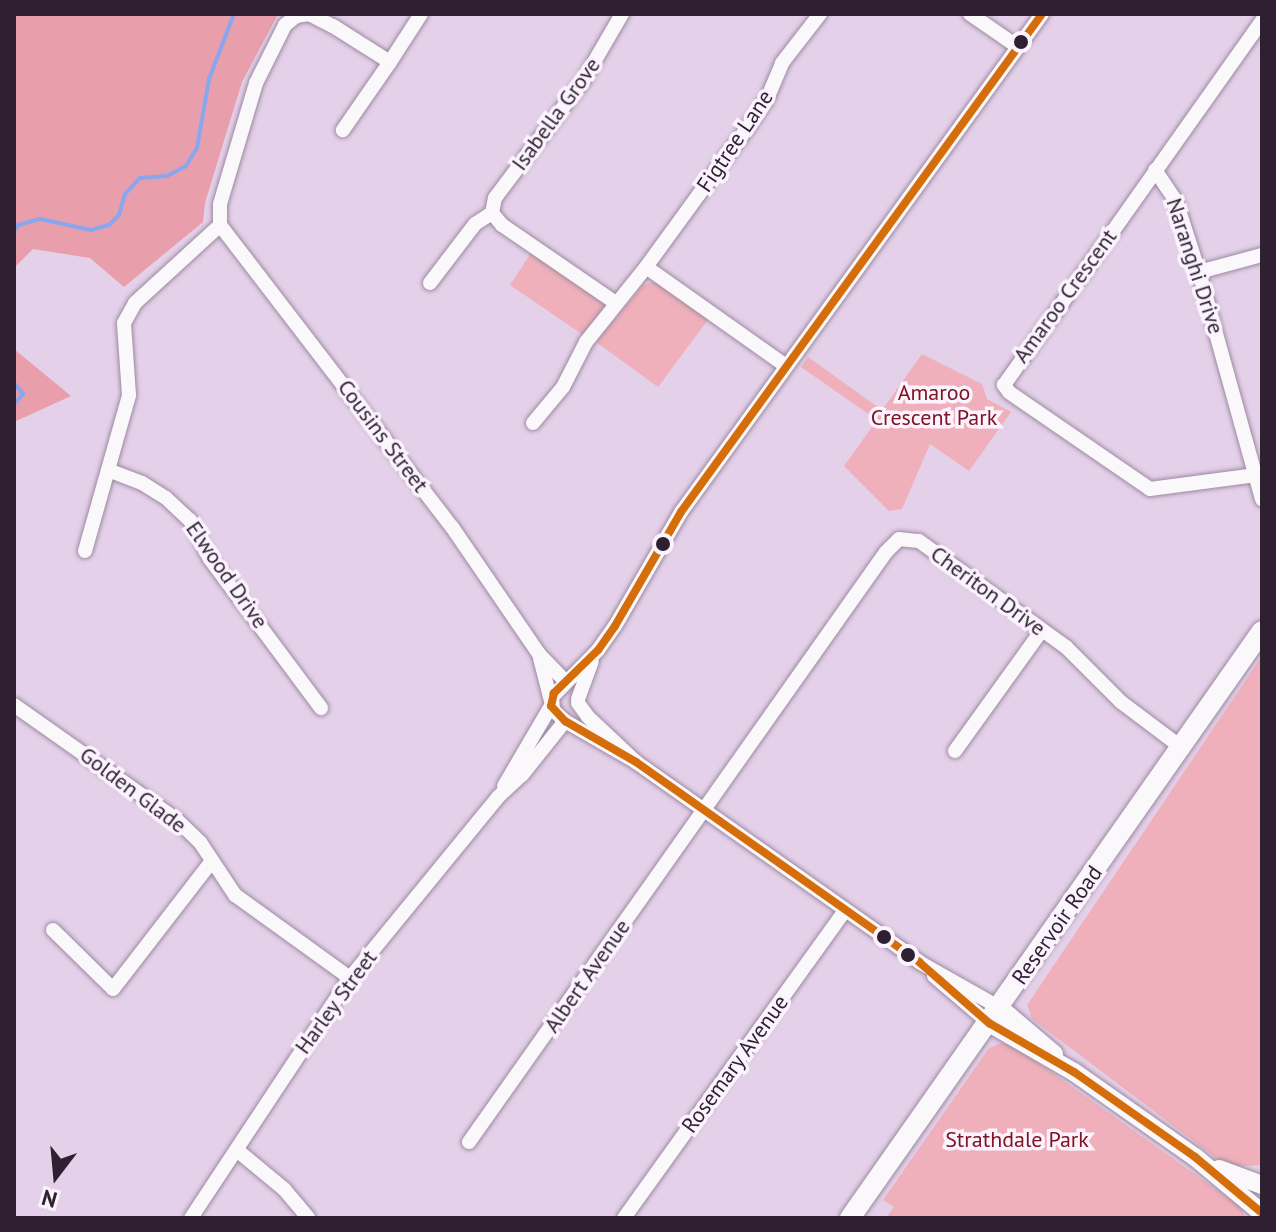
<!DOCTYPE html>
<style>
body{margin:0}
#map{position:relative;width:1276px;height:1232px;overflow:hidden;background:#e5d0ea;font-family:"PT Sans",sans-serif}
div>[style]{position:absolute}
.green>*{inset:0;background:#efb0bb}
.forest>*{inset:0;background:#e99eab}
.stream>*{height:4px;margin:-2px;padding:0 2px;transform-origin:2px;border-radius:2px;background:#88a7ee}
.roads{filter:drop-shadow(0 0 2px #9b8b9f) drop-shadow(0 0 2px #9b8b9f)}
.minor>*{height:14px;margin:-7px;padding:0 7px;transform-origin:7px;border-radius:7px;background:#fbf8fc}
.tertiary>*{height:18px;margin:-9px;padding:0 9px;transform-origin:9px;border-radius:9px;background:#fbf8fc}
.secondary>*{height:20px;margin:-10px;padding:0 10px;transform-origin:10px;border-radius:10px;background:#fbf8fc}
.bus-1>*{height:8px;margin:-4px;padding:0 4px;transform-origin:4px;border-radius:4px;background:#d56e0a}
.dots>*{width:22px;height:22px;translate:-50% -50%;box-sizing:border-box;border:4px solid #fbf3fd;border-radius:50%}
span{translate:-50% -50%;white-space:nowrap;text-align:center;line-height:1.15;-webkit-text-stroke:7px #fbf3fd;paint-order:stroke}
.street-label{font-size:22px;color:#2e1f31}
.park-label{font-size:22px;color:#811423}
.frame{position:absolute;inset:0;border:16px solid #2e1f31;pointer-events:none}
.north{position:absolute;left:16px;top:1136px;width:80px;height:80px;-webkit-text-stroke:6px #fbf3fd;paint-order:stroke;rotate:196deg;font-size:22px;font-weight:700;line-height:32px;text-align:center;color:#2e1f31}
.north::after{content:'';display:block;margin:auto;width:28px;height:36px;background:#2e1f31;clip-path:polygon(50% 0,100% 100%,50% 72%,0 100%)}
</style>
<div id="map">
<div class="green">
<div style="clip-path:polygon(535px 247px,612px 302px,586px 337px,510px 285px)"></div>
<div style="clip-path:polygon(660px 280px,710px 317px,658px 387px,596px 342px,643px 285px)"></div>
<div style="clip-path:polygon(922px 354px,982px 384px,987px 399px,1011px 412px,969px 471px,930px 444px,902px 509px,889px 511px,844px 466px,877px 420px,801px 367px,808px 357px,882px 410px)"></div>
<div style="clip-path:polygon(1262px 656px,1262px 1165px,1228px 1167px,1032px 1019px,1027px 1005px)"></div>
<div style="clip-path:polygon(1001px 1043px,1019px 1049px,1241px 1207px,1245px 1218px,886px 1218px,894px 1207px,883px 1200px,989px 1048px)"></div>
</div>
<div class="forest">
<div style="clip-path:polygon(14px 14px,278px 14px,242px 82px,205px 203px,203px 222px,124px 287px,90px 258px,33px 249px,14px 268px)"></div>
<div style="clip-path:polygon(14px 349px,71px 396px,14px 422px)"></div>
</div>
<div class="stream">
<div style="left:14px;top:231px;width:7px;rotate:-56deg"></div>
<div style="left:18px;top:225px;width:23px;rotate:-15deg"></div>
<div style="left:40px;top:219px;width:52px;rotate:12.2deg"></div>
<div style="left:91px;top:230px;width:19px;rotate:-16deg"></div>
<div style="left:109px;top:225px;width:14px;rotate:-45deg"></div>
<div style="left:119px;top:215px;width:22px;rotate:-74deg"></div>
<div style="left:125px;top:194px;width:22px;rotate:-47deg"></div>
<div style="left:140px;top:178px;width:27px;rotate:-4deg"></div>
<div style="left:167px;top:176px;width:21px;rotate:-28deg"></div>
<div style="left:186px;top:166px;width:21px;rotate:-59deg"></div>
<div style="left:197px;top:148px;width:70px;rotate:-80.1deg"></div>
<div style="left:209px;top:79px;width:70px;rotate:-69deg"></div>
<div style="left:14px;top:383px;width:14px;rotate:51deg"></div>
<div style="left:23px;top:394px;width:13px;rotate:132deg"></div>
</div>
<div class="roads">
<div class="minor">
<div style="left:970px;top:14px;width:58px;rotate:34.5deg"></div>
<div style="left:390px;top:62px;width:57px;rotate:-57.1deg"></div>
<div style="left:1155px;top:170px;width:37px;rotate:56deg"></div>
<div style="left:1176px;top:201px;width:75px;rotate:72.1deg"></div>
<div style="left:1199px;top:272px;width:236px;rotate:74.5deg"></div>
<div style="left:492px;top:213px;width:15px;rotate:-79deg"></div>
<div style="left:495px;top:198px;width:146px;rotate:-53.1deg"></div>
<div style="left:583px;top:81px;width:78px;rotate:-59.8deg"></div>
<div style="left:220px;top:225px;width:381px;rotate:52.5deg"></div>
<div style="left:452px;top:527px;width:154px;rotate:55.6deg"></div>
<div style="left:539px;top:654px;width:37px;rotate:46deg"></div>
<div style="left:220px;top:225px;width:21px;rotate:-90deg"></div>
<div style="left:220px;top:204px;width:126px;rotate:-73.4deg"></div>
<div style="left:256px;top:83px;width:65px;rotate:-63.4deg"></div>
<div style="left:285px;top:25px;width:14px;rotate:-39deg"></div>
<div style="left:296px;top:16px;width:13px;rotate:-9deg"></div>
<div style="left:309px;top:14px;width:27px;rotate:27deg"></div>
<div style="left:333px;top:26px;width:67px;rotate:32.3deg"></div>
<div style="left:390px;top:62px;width:83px;rotate:124.7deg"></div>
<div style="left:1199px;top:272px;width:65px;rotate:-15.1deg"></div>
<div style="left:430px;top:283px;width:74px;rotate:-52.7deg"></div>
<div style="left:475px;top:224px;width:20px;rotate:-33deg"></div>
<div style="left:492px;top:213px;width:16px;rotate:50deg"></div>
<div style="left:502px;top:225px;width:138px;rotate:34.4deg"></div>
<div style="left:786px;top:366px;width:171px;rotate:-144.7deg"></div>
<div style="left:646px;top:267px;width:173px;rotate:-53.9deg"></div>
<div style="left:748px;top:127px;width:34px;rotate:-56deg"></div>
<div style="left:767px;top:99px;width:39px;rotate:-67deg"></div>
<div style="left:782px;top:63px;width:62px;rotate:-52.2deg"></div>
<div style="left:533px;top:423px;width:47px;rotate:-50.2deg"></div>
<div style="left:563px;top:387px;width:51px;rotate:-62.9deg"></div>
<div style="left:586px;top:342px;width:96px;rotate:-51.3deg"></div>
<div style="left:108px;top:470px;width:36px;rotate:21deg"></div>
<div style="left:142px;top:483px;width:28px;rotate:32deg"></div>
<div style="left:166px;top:498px;width:33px;rotate:43deg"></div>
<div style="left:190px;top:520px;width:44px;rotate:62.9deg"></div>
<div style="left:210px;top:559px;width:186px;rotate:53.3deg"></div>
<div style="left:1256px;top:475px;width:107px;rotate:172.5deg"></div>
<div style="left:1150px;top:489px;width:171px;rotate:-145.5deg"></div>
<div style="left:1009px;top:392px;width:9px;rotate:-126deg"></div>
<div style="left:1004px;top:385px;width:447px;rotate:-54.7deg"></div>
<div style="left:85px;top:551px;width:162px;rotate:-74.2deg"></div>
<div style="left:129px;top:395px;width:72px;rotate:-94deg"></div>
<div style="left:124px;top:323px;width:23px;rotate:-61deg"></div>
<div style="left:135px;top:303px;width:115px;rotate:-42.5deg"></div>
<div style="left:540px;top:658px;width:44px;rotate:75.7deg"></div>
<div style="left:578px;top:699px;width:40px;rotate:-69.8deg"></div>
<div style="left:578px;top:703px;width:17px;rotate:54deg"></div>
<div style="left:588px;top:717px;width:66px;rotate:43.2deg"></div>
<div style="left:636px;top:762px;width:347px;rotate:35.2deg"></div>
<div style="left:919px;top:962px;width:93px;rotate:29.6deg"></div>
<div style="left:14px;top:705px;width:199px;rotate:35.2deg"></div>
<div style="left:177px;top:820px;width:32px;rotate:44deg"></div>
<div style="left:200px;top:842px;width:64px;rotate:56.6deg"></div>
<div style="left:235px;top:895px;width:142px;rotate:35.8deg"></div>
<div style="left:955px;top:751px;width:149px;rotate:-54.3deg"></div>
<div style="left:636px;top:762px;width:82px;rotate:-150deg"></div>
<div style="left:565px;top:721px;width:16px;rotate:-137deg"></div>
<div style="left:553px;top:710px;width:13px;rotate:-94deg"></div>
<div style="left:552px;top:697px;width:66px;rotate:-45.6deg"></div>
<div style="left:598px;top:650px;width:29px;rotate:-55deg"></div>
<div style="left:615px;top:626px;width:132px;rotate:-59.9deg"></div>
<div style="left:681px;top:512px;width:615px;rotate:-54.06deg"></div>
<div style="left:504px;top:786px;width:93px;rotate:-59.6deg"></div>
<div style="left:53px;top:930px;width:84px;rotate:44.5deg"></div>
<div style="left:113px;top:989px;width:160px;rotate:-52.3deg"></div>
<div style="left:934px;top:976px;width:72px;rotate:40.5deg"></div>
<div style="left:469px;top:1142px;width:722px;rotate:-54.75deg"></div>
<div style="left:886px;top:552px;width:18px;rotate:-45deg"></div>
<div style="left:899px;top:539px;width:20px;rotate:6deg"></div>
<div style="left:919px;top:541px;width:181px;rotate:35.8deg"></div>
<div style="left:1066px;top:647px;width:78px;rotate:45deg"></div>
<div style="left:1121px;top:702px;width:75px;rotate:36.9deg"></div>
<div style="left:238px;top:1151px;width:60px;rotate:39.6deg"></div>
<div style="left:284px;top:1189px;width:38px;rotate:50deg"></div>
<div style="left:191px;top:1218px;width:288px;rotate:-56.5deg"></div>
<div style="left:350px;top:978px;width:234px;rotate:-50.7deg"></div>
<div style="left:498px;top:797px;width:33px;rotate:-43deg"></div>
<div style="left:522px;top:775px;width:69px;rotate:-51.5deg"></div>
<div style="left:624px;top:1218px;width:379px;rotate:-54.3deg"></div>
</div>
<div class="tertiary">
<div style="left:1000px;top:1008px;width:71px;rotate:40.4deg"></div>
<div style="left:989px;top:1023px;width:98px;rotate:30deg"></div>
<div style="left:1074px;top:1072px;width:148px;rotate:35.1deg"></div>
<div style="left:1195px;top:1157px;width:87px;rotate:39.9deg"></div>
<div style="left:1219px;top:1169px;width:46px;rotate:20.4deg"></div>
</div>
<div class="secondary">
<div style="left:850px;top:1218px;width:717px;rotate:-54.94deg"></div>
</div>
</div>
<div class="bus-1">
<div style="left:1042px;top:14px;width:615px;rotate:125.94deg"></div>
<div style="left:681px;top:512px;width:132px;rotate:120.1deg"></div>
<div style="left:615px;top:626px;width:29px;rotate:125deg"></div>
<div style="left:598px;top:650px;width:62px;rotate:135.7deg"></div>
<div style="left:554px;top:693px;width:13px;rotate:103deg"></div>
<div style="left:551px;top:706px;width:21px;rotate:47deg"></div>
<div style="left:565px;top:721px;width:82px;rotate:30deg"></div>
<div style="left:636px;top:762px;width:347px;rotate:35.2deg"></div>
<div style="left:919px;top:962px;width:93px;rotate:41.1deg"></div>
<div style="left:989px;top:1023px;width:98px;rotate:30deg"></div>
<div style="left:1074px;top:1072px;width:148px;rotate:35.1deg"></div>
<div style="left:1195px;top:1157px;width:87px;rotate:39.9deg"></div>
</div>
<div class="dots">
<div style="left:1021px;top:42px;background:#2e1f31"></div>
<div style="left:663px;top:544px;background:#2e1f31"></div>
<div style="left:884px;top:937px;background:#2e1f31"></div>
<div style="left:908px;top:955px;background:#2e1f31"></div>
</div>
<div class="street-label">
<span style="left:556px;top:114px;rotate:-54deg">Isabella Grove</span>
<span style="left:735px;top:141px;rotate:-56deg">Figtree Lane</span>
<span style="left:1195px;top:266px;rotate:72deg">Naranghi Drive</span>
<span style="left:1065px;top:296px;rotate:-54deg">Amaroo Crescent</span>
<span style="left:383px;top:436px;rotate:53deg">Cousins Street</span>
<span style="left:227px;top:575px;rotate:55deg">Elwood Drive</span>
<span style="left:988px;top:591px;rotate:36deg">Cheriton Drive</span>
<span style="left:133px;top:790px;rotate:37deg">Golden Glade</span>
<span style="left:1057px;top:925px;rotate:-55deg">Reservoir Road</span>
<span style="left:587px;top:976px;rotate:-55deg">Albert Avenue</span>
<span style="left:336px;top:1002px;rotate:-54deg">Harley Street</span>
<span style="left:735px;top:1064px;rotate:-54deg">Rosemary Avenue</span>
</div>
<div class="park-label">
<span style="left:934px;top:405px">Amaroo<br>Crescent Park</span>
<span style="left:1017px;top:1140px">Strathdale Park</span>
</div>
<div class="frame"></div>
<div class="north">N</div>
</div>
